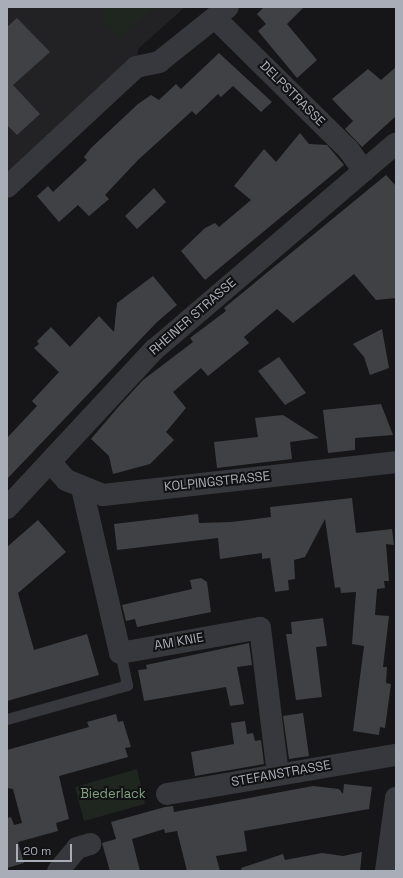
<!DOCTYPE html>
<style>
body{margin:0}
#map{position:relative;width:403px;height:878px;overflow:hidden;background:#161618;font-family:"Space Grotesk",sans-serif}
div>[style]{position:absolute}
.built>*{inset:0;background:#222225}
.green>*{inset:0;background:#1e261f}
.building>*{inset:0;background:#404145}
.service>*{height:11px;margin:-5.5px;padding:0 5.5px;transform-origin:5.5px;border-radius:5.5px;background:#37383d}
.minor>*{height:22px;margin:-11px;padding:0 11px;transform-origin:11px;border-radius:11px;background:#37383d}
span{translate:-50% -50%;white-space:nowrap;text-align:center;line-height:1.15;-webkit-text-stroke:4px #111113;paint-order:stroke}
.street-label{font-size:13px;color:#a8adb8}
.park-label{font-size:13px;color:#7fa381}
.frame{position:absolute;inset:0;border:8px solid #a8adb8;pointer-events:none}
.scale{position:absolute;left:16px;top:844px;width:56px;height:18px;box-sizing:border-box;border:2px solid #a8adb8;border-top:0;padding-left:5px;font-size:12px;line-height:14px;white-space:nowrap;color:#a8adb8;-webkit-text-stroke:3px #111113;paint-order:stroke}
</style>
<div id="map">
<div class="built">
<div style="clip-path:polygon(7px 7px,185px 7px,138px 49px,136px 67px,77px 107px,7px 172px)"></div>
</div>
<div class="green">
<div style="clip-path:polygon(103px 7px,153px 7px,120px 38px,101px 20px)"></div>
<div style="clip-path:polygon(137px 769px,145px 804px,84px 821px,75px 787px)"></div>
</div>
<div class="building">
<div style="clip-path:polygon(264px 7px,304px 7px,287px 24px,317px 60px,297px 78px,258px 31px,266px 24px,257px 14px)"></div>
<div style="clip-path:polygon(17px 18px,50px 52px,13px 85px,40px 114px,17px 135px,7px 125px,7px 27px)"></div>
<div style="clip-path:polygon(219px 53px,272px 102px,261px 112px,233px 86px,221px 97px,218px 94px,196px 115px,192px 111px,138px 160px,105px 195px,109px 199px,89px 216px,78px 205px,59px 222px,37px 196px,48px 186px,53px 192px,87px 160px,84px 157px,91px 148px,138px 104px,151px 95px,159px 100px,176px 84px,181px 89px)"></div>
<div style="clip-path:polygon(396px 67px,396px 116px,362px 147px,345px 129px,353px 121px,332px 99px,368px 69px,381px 80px)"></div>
<div style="clip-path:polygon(300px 133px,309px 144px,327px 145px,344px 165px,205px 280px,181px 251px,205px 228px,215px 223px,219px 227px,251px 200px,234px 186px,264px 149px,276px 162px)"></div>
<div style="clip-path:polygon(386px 175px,396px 186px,396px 298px,376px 300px,354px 274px,293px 323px,277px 309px,244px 337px,249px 343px,208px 376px,201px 368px,173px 392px,186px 408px,166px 432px,174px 440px,150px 464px,113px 474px,109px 456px,91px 439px,120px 405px,143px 380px,193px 342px,190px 338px,226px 311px,224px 308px)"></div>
<div style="clip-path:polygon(154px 188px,166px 202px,137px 229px,125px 216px)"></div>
<div style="clip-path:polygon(153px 276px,177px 305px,157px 322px,7px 479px,7px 438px,37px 406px,32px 401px,59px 372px,34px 348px,39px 344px,37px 341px,51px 327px,70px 347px,99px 316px,114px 332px,117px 303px)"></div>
<div style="clip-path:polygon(382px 329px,389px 368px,370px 375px,364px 357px,353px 344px)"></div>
<div style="clip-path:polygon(279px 357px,306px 393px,285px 405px,258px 371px)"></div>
<div style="clip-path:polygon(381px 404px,393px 435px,355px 438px,355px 450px,328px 453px,323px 410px)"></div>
<div style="clip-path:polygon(283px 415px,319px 438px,290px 442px,292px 459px,217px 468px,214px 442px,258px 437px,255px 418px)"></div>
<div style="clip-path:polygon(352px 498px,356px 533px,392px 529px,394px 545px,386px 544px,389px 581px,384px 581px,385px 588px,377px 589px,375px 615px,389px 616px,383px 667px,387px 667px,386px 683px,391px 684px,385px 728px,380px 727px,379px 735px,353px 731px,364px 646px,352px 644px,356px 592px,341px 593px,340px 587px,335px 588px,325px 519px,305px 557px,294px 560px,295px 579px,288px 580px,289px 590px,275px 592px,270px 558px,262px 559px,262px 553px,220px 559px,218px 538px,117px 550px,114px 524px,198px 514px,199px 523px,231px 522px,271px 517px,270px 507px)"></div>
<div style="clip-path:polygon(38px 520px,66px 552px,18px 593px,34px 650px,87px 634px,99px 675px,7px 701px,7px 547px)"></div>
<div style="clip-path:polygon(201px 578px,207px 582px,211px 612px,137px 627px,135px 619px,126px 621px,122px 605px,192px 589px,190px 580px)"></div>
<div style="clip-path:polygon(323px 618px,327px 646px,316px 647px,322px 697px,296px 700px,286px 634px,292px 634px,291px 622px)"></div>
<div style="clip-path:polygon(249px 643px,252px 665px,237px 667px,244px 704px,230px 706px,226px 687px,144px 701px,138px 670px,147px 669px,146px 665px)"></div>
<div style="clip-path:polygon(303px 713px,309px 756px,289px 759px,283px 716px)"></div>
<div style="clip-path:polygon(116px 714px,118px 722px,123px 721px,131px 747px,125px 748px,128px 757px,59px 776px,69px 819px,56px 823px,58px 831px,18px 842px,24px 863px,7px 868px,7px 818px,11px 817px,14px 825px,22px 823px,13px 789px,7px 788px,7px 750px,89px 727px,87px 722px)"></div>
<div style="clip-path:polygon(245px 721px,247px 734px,253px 733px,255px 741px,261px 740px,264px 764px,195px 776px,191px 752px,234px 744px,231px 723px)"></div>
<div style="clip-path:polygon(344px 784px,372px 787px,369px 809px,244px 831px,247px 851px,216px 856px,220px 871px,187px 871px,177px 831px,165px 833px,164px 829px,132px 839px,140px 871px,110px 871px,102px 843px,116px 839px,111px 822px,165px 807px,173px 806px,174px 812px,313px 786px,339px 789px,343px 794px)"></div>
<div style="clip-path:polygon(362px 852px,360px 871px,242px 871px,241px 868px,283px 854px,285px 860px,322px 853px,343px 856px)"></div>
</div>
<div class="service">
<div style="left:7px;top:719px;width:125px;rotate:-15.8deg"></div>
<div style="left:127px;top:685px;width:33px;rotate:-102deg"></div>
</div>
<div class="minor">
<div style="left:216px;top:19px;width:185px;rotate:44.6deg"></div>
<div style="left:348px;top:149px;width:27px;rotate:54deg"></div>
<div style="left:7px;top:187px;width:176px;rotate:-42.9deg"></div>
<div style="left:136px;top:67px;width:24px;rotate:-12deg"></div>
<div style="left:159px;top:62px;width:88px;rotate:-38.6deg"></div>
<div style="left:50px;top:462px;width:24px;rotate:48deg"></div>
<div style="left:66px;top:480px;width:40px;rotate:22deg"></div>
<div style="left:103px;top:495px;width:295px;rotate:-6.4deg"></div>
<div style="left:82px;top:488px;width:169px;rotate:77deg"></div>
<div style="left:120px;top:653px;width:142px;rotate:-10.1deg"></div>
<div style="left:260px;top:628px;width:147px;rotate:83deg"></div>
<div style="left:7px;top:508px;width:216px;rotate:-47.1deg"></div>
<div style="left:154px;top:350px;width:318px;rotate:-40.5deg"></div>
<div style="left:167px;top:794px;width:232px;rotate:-9.7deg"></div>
<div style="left:58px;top:871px;width:30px;rotate:-50deg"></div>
<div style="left:77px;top:848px;width:14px;rotate:-17deg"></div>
<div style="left:386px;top:871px;width:74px;rotate:-82.2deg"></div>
</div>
<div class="street-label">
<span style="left:292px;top:94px;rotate:45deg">DELPSTRASSE</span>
<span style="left:193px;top:317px;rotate:-41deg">RHEINER STRASSE</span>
<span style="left:217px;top:482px;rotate:-6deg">KOLPINGSTRASSE</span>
<span style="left:179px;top:642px;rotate:-10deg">AM KNIE</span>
<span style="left:281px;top:774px;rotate:-10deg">STEFANSTRASSE</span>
</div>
<div class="park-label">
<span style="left:113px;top:794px">Biederlack</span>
</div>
<div class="frame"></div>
<div class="scale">20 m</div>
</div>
